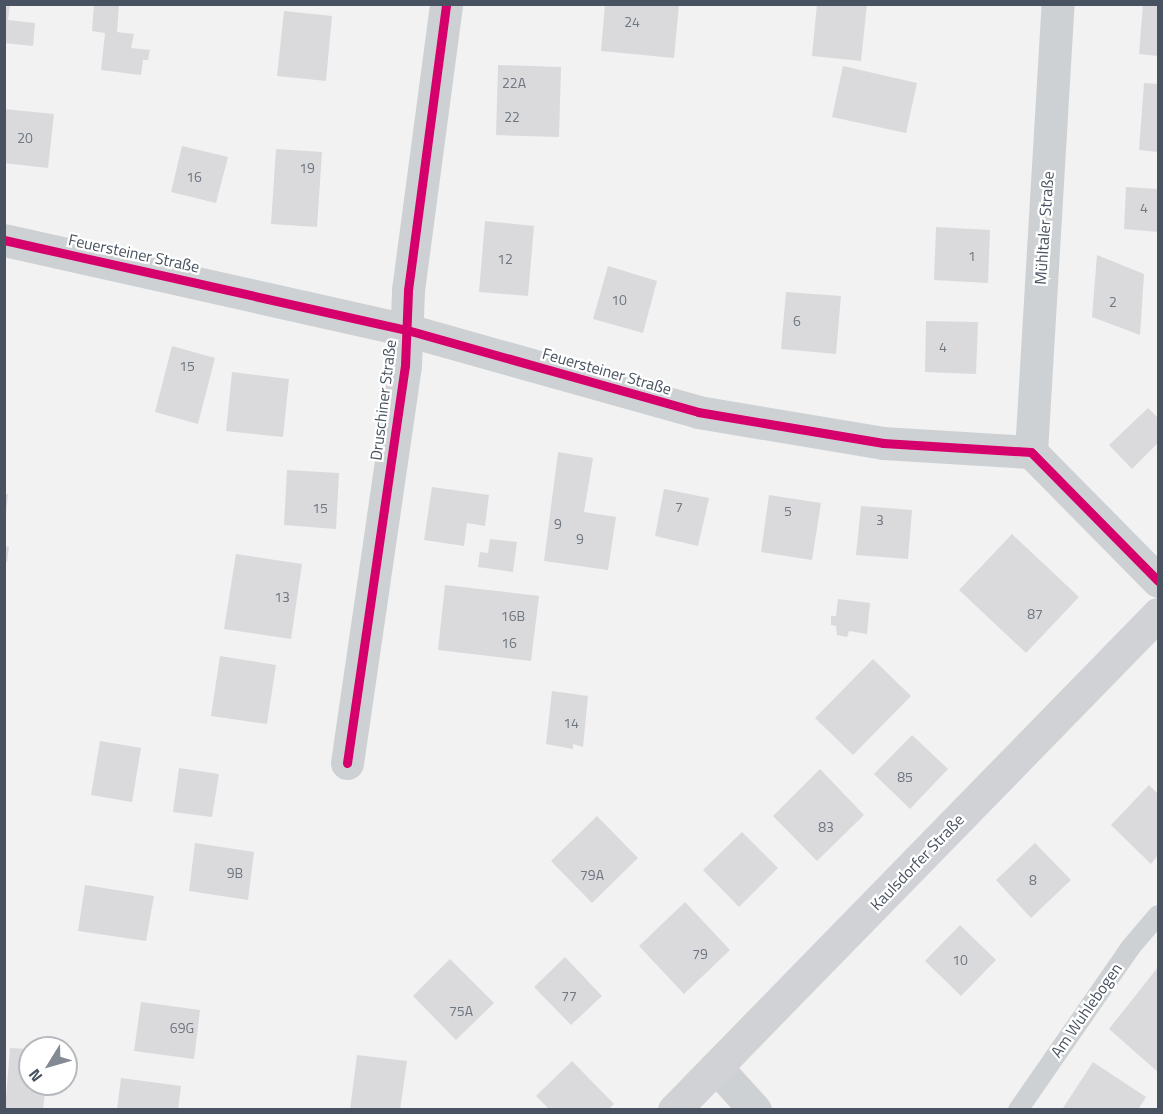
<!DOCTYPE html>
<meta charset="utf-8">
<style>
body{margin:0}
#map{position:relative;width:1163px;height:1114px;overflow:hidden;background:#f3f2f2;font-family:"Titillium Web",sans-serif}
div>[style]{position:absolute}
.building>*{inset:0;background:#dadadd}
.lane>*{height:20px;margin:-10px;padding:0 10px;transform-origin:10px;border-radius:10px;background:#ced1d3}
.street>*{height:33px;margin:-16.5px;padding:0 16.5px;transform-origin:16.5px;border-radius:16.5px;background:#ced1d3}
.secondary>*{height:33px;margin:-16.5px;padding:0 16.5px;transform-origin:16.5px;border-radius:16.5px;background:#d0d2d5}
.cycleway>*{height:9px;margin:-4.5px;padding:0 4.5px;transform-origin:4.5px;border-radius:4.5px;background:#d6006c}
span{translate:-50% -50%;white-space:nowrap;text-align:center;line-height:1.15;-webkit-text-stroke:4.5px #fff;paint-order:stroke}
.number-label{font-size:14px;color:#6e7680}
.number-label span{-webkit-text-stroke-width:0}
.street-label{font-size:16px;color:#485260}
.frame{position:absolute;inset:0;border:6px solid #485260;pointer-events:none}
.north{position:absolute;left:18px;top:1036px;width:60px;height:60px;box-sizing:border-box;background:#fff;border:2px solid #b6babf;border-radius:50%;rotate:233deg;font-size:16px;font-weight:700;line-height:24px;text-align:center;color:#485260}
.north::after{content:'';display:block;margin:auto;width:21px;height:27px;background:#848a93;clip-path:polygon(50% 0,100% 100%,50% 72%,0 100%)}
</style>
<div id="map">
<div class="building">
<div style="clip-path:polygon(4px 4px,10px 4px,8px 20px,35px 23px,33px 46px,4px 43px)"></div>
<div style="clip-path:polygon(94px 4px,119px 4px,117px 32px,134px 34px,131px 48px,150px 50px,148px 60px,143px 60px,141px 75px,101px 70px,105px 33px,92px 31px)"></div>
<div style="clip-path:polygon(605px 4px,679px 4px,674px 58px,601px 51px)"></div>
<div style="clip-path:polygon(817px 4px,867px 4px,861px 61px,812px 56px)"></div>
<div style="clip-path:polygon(1143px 4px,1158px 4px,1158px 56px,1139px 54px)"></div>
<div style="clip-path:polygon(284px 11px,332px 16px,326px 81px,277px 76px)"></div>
<div style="clip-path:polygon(498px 65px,561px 67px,559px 137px,496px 135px)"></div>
<div style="clip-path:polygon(843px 66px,917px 83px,906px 133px,832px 117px)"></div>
<div style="clip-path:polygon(1144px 83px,1158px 84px,1158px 152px,1139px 150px)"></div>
<div style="clip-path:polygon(4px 109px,54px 114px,48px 168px,4px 163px)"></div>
<div style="clip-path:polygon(182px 146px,228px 157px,216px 203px,171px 192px)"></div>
<div style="clip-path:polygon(276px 149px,322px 152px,317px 227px,271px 224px)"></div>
<div style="clip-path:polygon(1126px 187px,1158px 189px,1158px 232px,1124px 229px)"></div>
<div style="clip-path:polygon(485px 221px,534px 226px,528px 296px,479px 292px)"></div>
<div style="clip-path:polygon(936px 227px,990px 230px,988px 283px,934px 280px)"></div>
<div style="clip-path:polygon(1097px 255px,1144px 274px,1140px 335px,1092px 317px)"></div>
<div style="clip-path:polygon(608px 266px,657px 281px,643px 333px,593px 319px)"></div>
<div style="clip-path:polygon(786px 292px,841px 296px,836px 354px,781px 349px)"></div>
<div style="clip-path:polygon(926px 321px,978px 322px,976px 374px,925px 372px)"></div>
<div style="clip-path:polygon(172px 346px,215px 358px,198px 424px,155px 412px)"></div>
<div style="clip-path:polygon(232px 372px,289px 379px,283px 437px,226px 431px)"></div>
<div style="clip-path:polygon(1148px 408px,1158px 418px,1158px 443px,1132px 469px,1109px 445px)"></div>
<div style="clip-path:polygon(558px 452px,593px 458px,584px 512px,616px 517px,608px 570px,544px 561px)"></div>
<div style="clip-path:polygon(287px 470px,339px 473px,336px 529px,284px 525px)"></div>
<div style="clip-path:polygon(432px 487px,489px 495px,485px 526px,467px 523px,464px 546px,424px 540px)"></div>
<div style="clip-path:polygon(664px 489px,709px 498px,698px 546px,655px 536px)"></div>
<div style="clip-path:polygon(4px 494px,8px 494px,6px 513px,4px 513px)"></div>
<div style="clip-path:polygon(769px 495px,821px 503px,812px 560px,761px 552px)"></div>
<div style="clip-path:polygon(861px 506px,912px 510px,908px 559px,856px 555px)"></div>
<div style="clip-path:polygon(1012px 534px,1079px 597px,1026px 653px,959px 590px)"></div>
<div style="clip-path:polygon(490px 539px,517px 542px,513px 572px,478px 567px,480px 552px,488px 553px)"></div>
<div style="clip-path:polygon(4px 546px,9px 547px,7px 562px,4px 562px)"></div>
<div style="clip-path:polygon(236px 554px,302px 564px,291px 639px,224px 629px)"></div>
<div style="clip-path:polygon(445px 585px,539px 596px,531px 661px,438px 650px)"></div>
<div style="clip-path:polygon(838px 599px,870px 603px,867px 634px,849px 631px,847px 637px,837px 635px,836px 626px,831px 625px,831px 616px,836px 616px)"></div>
<div style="clip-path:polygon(220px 656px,276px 665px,267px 724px,211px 716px)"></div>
<div style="clip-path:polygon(873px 659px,911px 696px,853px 755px,815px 718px)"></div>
<div style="clip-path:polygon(552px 691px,588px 696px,583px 747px,573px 744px,573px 749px,546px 744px)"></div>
<div style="clip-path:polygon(912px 735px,948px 769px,910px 809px,874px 774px)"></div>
<div style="clip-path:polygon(100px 741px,141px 748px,132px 802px,91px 795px)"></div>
<div style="clip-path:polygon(179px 768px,219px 774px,212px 817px,173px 812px)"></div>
<div style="clip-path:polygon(820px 769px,864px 815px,817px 861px,773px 816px)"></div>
<div style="clip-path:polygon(1149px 785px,1158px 794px,1158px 855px,1151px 864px,1111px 825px)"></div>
<div style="clip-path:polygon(597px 816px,638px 858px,592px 903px,551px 861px)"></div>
<div style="clip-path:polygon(742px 832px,778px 868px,739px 907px,703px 870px)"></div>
<div style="clip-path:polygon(195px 843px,254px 852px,248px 900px,189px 891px)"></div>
<div style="clip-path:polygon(1035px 843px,1071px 880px,1031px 918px,996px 880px)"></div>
<div style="clip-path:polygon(85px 885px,154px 896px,146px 941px,78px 931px)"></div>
<div style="clip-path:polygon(685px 902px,730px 950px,684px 994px,639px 946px)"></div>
<div style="clip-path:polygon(960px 925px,996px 960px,961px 996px,925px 961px)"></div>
<div style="clip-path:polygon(565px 957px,602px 996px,571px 1025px,534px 987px)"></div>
<div style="clip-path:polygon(450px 959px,494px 1003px,456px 1040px,413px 996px)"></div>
<div style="clip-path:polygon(1158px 967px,1158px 1072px,1109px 1029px)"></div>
<div style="clip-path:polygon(141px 1002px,200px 1010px,194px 1059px,134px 1051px)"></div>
<div style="clip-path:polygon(10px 1048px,30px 1049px,30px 1084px,46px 1084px,43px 1110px,5px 1110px)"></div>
<div style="clip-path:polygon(357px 1055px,407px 1061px,400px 1110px,350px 1110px)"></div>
<div style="clip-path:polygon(572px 1061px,614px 1104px,608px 1110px,550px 1110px,536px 1096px)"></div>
<div style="clip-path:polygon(1093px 1062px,1146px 1097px,1138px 1110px,1063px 1108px)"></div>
<div style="clip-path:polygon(121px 1078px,181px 1086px,178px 1110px,117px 1110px)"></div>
</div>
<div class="lane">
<div style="left:1018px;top:1110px;width:197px;rotate:-55.3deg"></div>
<div style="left:1130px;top:948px;width:43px;rotate:-49.7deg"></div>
</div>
<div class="street">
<div style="left:4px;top:240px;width:413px;rotate:12.6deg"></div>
<div style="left:407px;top:330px;width:302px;rotate:15.7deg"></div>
<div style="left:698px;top:412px;width:188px;rotate:9.5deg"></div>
<div style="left:883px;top:443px;width:148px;rotate:3.5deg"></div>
<div style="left:1031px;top:452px;width:181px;rotate:45.4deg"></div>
<div style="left:1031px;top:452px;width:449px;rotate:-86.6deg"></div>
<div style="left:347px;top:763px;width:401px;rotate:-81.7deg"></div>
<div style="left:405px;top:366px;width:76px;rotate:-87.7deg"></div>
<div style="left:408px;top:290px;width:289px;rotate:-82.4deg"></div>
<div style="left:716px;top:1067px;width:58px;rotate:47.8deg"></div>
</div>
<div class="secondary">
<div style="left:674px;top:1110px;width:693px;rotate:-45.7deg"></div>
</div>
<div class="cycleway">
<div style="left:4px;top:240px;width:413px;rotate:12.6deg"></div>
<div style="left:407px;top:330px;width:302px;rotate:15.7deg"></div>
<div style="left:698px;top:412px;width:188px;rotate:9.5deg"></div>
<div style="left:883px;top:443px;width:148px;rotate:3.5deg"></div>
<div style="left:1031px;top:452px;width:181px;rotate:45.4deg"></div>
<div style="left:347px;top:763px;width:401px;rotate:-81.7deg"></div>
<div style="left:405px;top:366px;width:76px;rotate:-87.7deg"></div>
<div style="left:408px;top:290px;width:289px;rotate:-82.4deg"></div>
</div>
<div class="number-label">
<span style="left:632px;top:22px">24</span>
<span style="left:514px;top:83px">22A</span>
<span style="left:512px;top:117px">22</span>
<span style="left:25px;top:138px">20</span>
<span style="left:307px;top:168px">19</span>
<span style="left:194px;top:177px">16</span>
<span style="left:1144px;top:208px">4</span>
<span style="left:972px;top:256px">1</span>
<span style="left:505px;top:259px">12</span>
<span style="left:619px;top:300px">10</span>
<span style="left:1113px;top:302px">2</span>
<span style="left:797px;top:321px">6</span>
<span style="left:943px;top:347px">4</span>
<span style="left:187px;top:366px">15</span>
<span style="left:679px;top:507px">7</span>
<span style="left:320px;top:508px">15</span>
<span style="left:788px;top:511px">5</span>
<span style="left:880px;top:520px">3</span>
<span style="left:558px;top:524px">9</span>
<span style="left:580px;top:539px">9</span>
<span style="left:282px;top:597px">13</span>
<span style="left:1035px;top:614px">87</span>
<span style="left:513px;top:616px">16B</span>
<span style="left:509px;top:643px">16</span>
<span style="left:571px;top:723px">14</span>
<span style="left:905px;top:777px">85</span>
<span style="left:826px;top:827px">83</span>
<span style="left:235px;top:873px">9B</span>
<span style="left:592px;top:875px">79A</span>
<span style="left:1033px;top:880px">8</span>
<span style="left:700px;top:954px">79</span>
<span style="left:960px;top:960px">10</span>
<span style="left:569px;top:996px">77</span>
<span style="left:461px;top:1011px">75A</span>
<span style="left:182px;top:1028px">69G</span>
</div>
<div class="street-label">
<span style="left:1044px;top:228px;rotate:-86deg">Mühltaler Straße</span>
<span style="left:134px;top:253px;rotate:12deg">Feuersteiner Straße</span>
<span style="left:607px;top:371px;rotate:16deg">Feuersteiner Straße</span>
<span style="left:383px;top:400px;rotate:-83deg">Druschiner Straße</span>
<span style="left:917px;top:862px;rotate:-46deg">Kaulsdorfer Straße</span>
<span style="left:1086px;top:1010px;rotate:-55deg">Am Wuhlebogen</span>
</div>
<div class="frame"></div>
<div class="north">N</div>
</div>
